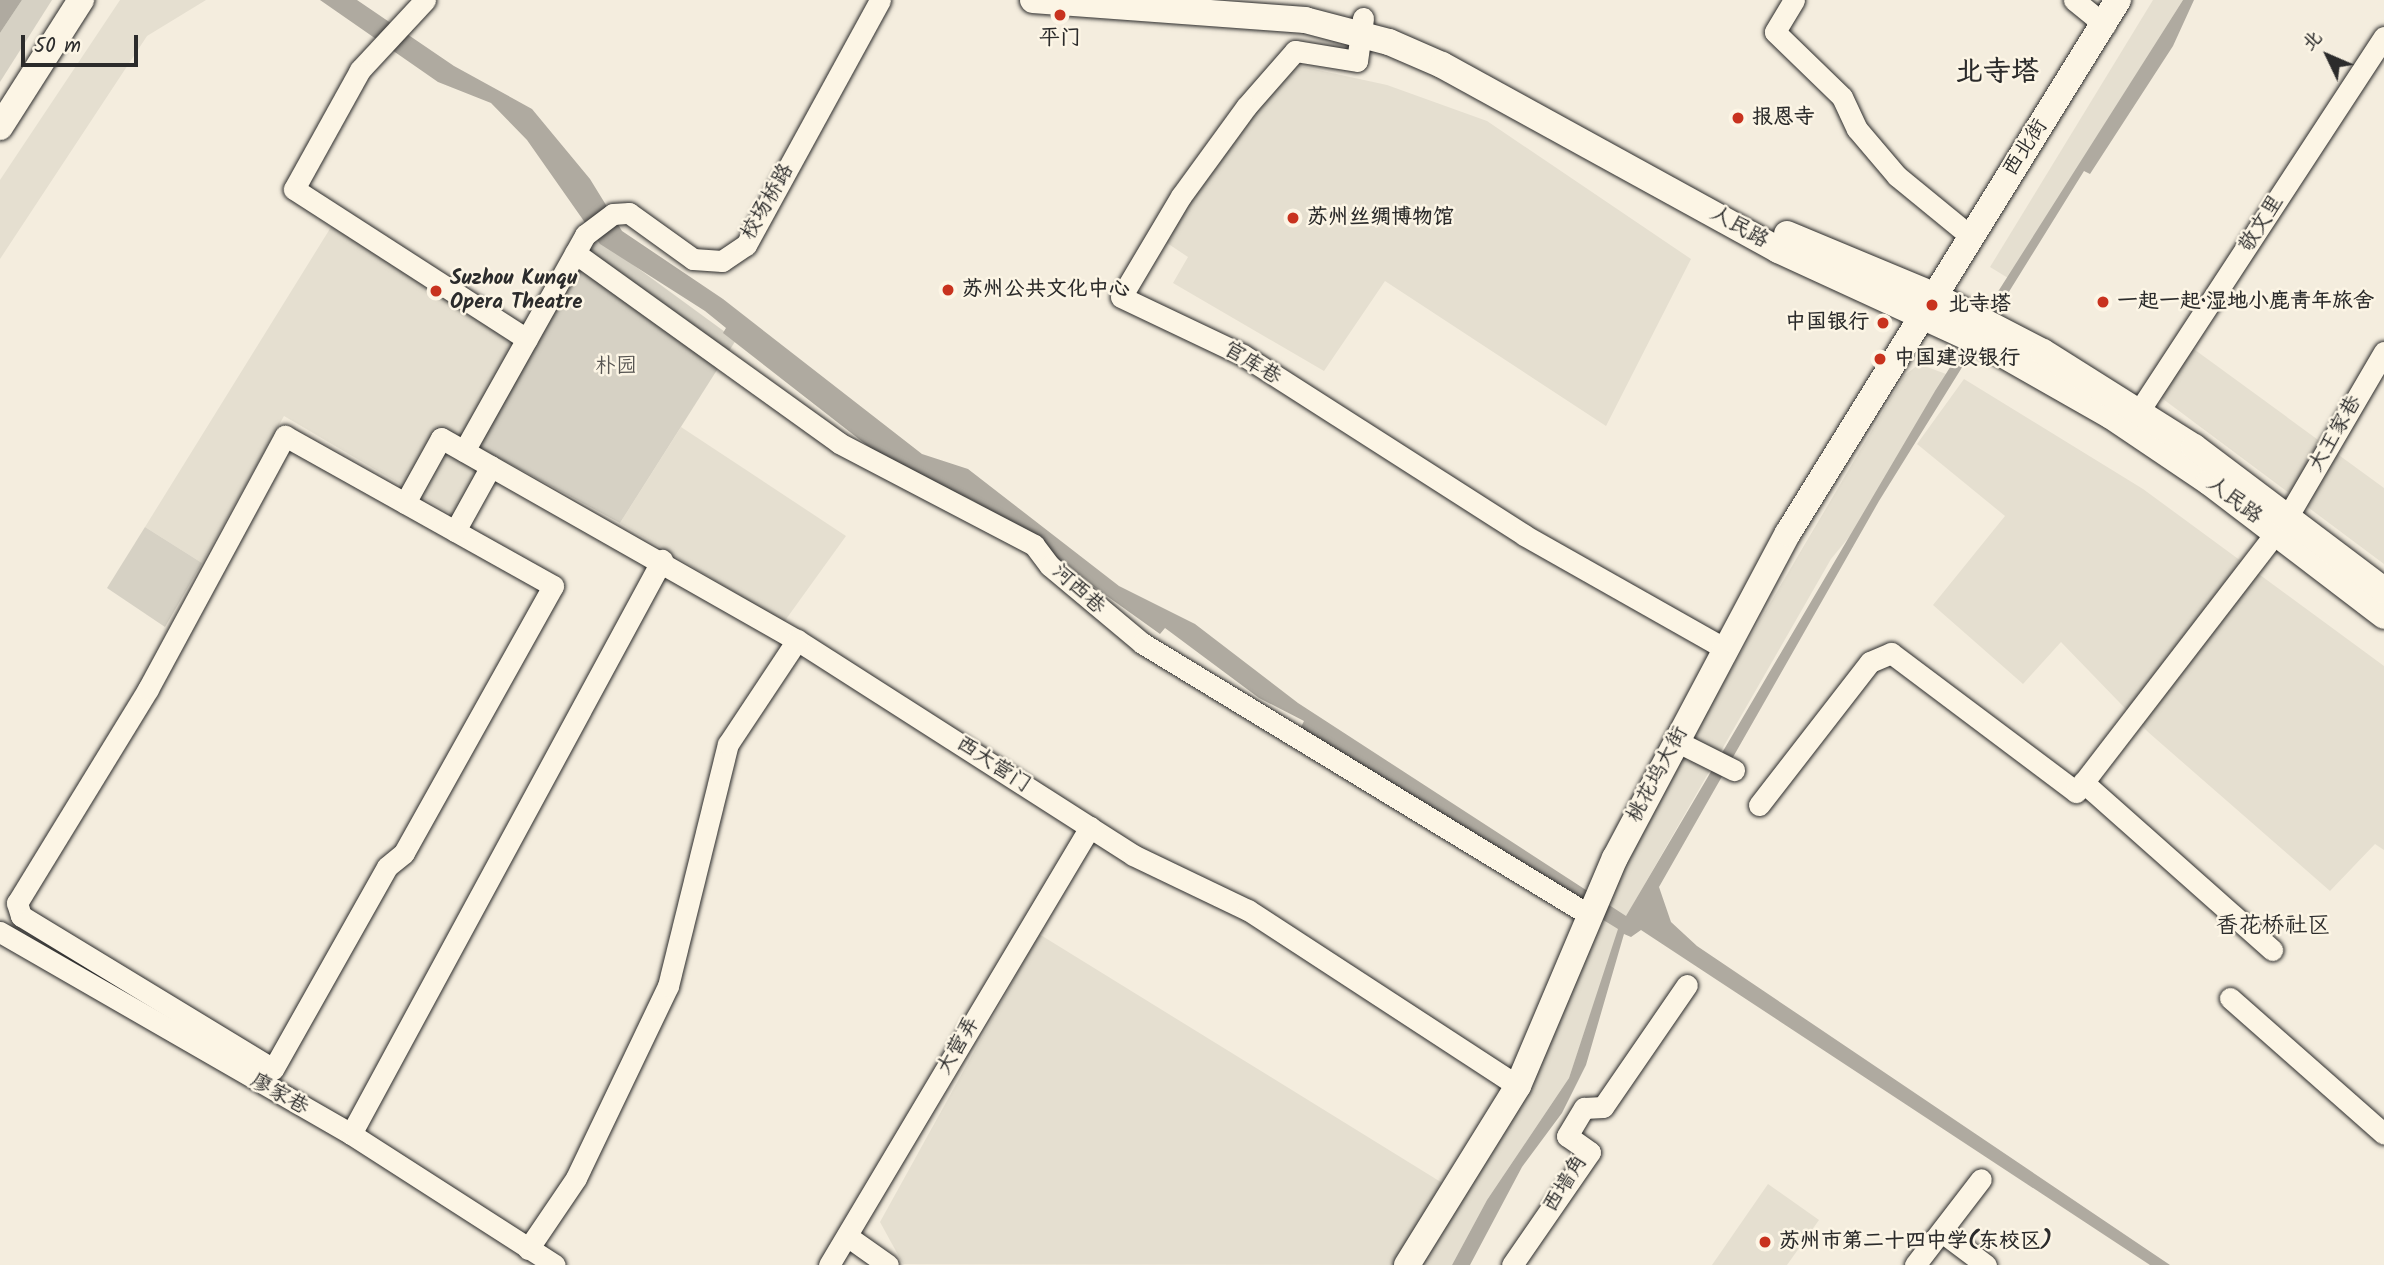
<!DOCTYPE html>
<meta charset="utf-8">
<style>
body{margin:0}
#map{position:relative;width:2384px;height:1265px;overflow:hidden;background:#f4edde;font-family:Kalam,"LXGW WenKai TC",sans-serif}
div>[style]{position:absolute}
.built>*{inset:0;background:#e5dfd0}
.green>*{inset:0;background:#d6d1c4}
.water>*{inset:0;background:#afaaa0}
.roads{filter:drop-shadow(0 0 2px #2b2b2b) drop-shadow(0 0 2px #2b2b2b)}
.minor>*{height:21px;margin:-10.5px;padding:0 10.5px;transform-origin:10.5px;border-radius:10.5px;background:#fcf5e5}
.major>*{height:26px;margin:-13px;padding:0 13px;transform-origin:13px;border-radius:13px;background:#fcf5e5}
.dots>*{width:19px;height:19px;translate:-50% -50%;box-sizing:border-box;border:4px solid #fcf5e5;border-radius:50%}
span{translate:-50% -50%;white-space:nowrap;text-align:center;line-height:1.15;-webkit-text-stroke:5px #fcf5e5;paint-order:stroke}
.poi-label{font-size:21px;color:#2b2b2b;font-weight:700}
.left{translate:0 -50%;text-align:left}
.right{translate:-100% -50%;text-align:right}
.street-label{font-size:21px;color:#2b2b2b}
.park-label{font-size:21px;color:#565451}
.neighbourhood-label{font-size:23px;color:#2b2b2b}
.district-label{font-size:28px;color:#2b2b2b;font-weight:700}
.north{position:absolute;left:2293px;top:21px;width:70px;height:70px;-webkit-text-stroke:5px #fcf5e5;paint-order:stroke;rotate:314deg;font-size:19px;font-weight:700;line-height:28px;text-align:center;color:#2b2b2b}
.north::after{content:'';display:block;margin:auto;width:24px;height:32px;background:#2b2b2b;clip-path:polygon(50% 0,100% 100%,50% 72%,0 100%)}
.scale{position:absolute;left:21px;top:35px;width:117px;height:32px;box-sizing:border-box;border:4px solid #2b2b2b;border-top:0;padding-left:9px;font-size:21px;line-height:24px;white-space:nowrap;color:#2b2b2b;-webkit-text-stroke:5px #fcf5e5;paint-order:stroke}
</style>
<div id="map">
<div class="built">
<div style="clip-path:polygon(120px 0,206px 0,147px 36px,0 259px,0 180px)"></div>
<div style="clip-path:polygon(2153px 0,2183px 0,2008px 278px,1990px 267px)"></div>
<div style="clip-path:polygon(1272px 60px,1387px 85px,1487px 121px,1691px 259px,1606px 426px,1385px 281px,1324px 371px,1173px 283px,1188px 257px,1161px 239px,1264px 92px)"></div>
<div style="clip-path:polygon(336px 219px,521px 330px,452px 455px,495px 480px,470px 525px,284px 416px,202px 563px,145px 527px)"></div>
<div style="clip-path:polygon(2191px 347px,2384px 488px,2384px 564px,2159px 396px)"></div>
<div style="clip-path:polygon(1919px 364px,1946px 374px,1864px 519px,1831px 559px,1619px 929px,1569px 1078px,1487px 1200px,1452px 1265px,1417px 1265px,1696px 729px,1904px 376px)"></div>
<div style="clip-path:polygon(1964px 379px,2143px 489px,2384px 666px,2384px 850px,2375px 844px,2330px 891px,2148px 732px,2061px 642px,2023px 684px,1933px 605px,2005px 516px,1917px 444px)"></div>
<div style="clip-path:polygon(681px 427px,846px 536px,784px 622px,620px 523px)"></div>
<div style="clip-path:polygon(1039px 934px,1444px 1184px,1395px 1265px,903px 1264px,880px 1222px)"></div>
<div style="clip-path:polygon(1768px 1184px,1819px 1220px,1787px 1265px,1712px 1265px)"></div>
</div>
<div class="green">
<div style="clip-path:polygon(22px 0,52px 0,0 82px,0 33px)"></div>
<div style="clip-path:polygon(591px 234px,736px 340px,620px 523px,473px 444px)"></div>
<div style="clip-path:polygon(145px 527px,202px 563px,165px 627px,107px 588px)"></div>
</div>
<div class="water">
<div style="clip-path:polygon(0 0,22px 0,0 33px)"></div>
<div style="clip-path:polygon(320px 0,357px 0,454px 66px,532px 109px,590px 179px,622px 231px,723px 299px,922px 454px,968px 469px,1119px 586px,1195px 624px,1298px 703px,1626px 916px,1935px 391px,2183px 0,2194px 0,2173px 46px,2090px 174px,2084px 171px,1879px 501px,1659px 887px,1671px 922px,1697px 946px,2170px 1265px,2150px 1265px,1641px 930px,1631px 937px,1624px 934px,1586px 1065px,1562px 1113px,1522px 1167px,1470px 1265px,1452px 1265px,1487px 1200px,1569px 1078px,1618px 929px,1298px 733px,1304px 721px,1259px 698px,1165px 628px,1160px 634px,974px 501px,891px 464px,723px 333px,726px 328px,705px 311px,600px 244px,527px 140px,491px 103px,438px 82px)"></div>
</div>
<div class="roads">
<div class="minor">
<div style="left:425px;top:0;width:96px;rotate:132.9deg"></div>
<div style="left:360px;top:70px;width:136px;rotate:119deg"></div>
<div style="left:294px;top:189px;width:277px;rotate:32.8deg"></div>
<div style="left:1794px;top:0;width:37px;rotate:121deg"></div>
<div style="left:1775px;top:32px;width:93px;rotate:44.1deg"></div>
<div style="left:1842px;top:97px;width:35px;rotate:65deg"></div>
<div style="left:1857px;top:129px;width:62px;rotate:49.6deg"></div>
<div style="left:1897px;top:176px;width:93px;rotate:39.3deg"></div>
<div style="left:2074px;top:0;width:40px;rotate:39deg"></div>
<div style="left:1363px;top:18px;width:43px;rotate:97.9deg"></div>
<div style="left:1357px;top:61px;width:63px;rotate:-170.8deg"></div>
<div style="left:1295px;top:51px;width:74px;rotate:131.2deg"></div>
<div style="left:1246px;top:107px;width:110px;rotate:126.1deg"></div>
<div style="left:1181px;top:196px;width:117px;rotate:120.7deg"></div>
<div style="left:1121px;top:297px;width:135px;rotate:25.4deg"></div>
<div style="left:1243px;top:355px;width:334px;rotate:32.6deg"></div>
<div style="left:1524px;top:535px;width:233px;rotate:29.5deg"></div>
<div style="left:575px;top:253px;width:325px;rotate:35.7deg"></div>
<div style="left:839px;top:443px;width:220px;rotate:27.6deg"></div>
<div style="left:1034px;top:545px;width:26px;rotate:53deg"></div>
<div style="left:1050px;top:566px;width:120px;rotate:39.9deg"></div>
<div style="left:1142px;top:643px;width:525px;rotate:31.3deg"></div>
<div style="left:2139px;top:411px;width:447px;rotate:-56.8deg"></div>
<div style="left:285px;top:436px;width:307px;rotate:29.2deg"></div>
<div style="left:553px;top:586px;width:306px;rotate:119.2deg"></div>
<div style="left:404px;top:853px;width:22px;rotate:141deg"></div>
<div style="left:387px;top:867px;width:232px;rotate:119.4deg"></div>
<div style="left:273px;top:1069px;width:295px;rotate:-148.7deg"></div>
<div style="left:21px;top:916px;width:14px;rotate:-107deg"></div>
<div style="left:17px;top:903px;width:251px;rotate:-58.5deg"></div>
<div style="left:148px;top:689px;width:288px;rotate:-61.6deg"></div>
<div style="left:464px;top:451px;width:248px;rotate:-60.7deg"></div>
<div style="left:585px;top:235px;width:35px;rotate:-37deg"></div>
<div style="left:613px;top:214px;width:16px;rotate:-4deg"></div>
<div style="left:629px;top:213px;width:79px;rotate:35.7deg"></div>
<div style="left:693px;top:259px;width:29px;rotate:4deg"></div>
<div style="left:722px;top:261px;width:29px;rotate:-34deg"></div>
<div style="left:746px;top:245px;width:279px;rotate:-61.3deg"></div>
<div style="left:405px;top:503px;width:74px;rotate:-61deg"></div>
<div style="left:441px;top:438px;width:409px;rotate:29.6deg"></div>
<div style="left:797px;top:640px;width:399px;rotate:32.6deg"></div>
<div style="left:1133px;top:855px;width:127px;rotate:25.6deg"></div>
<div style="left:1248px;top:910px;width:322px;rotate:33.1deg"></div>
<div style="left:2288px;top:516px;width:190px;rotate:-59.7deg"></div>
<div style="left:455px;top:531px;width:74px;rotate:-61deg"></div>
<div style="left:1676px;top:741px;width:65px;rotate:26.6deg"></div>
<div style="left:2083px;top:782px;width:253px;rotate:41.6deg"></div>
<div style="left:1759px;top:805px;width:181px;rotate:-52.2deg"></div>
<div style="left:1870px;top:662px;width:23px;rotate:-23deg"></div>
<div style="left:1891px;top:653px;width:231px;rotate:36.9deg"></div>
<div style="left:2076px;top:792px;width:328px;rotate:-52.4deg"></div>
<div style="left:0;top:932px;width:405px;rotate:29.9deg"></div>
<div style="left:351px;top:1134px;width:242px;rotate:32.7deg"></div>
<div style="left:2230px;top:998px;width:205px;rotate:41.4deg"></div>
<div style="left:351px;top:1134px;width:653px;rotate:-61.55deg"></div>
<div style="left:1942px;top:1232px;width:55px;rotate:36.9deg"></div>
<div style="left:847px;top:1236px;width:50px;rotate:35.3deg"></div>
<div style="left:528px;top:1249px;width:86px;rotate:-55.9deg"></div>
<div style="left:576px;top:1178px;width:213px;rotate:-64.4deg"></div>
<div style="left:668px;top:986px;width:249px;rotate:-76.1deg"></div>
<div style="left:728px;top:744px;width:125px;rotate:-56.4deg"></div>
<div style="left:829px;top:1265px;width:510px;rotate:-59.21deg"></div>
<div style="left:1512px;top:1265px;width:137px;rotate:-55.4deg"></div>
<div style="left:1590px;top:1152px;width:28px;rotate:-145deg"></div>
<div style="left:1567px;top:1136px;width:33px;rotate:-59deg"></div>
<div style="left:1584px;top:1108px;width:19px;rotate:-3deg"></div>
<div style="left:1603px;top:1107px;width:148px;rotate:-55.5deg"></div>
<div style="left:1915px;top:1265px;width:108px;rotate:-52.5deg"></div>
</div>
<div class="major">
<div style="left:1033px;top:0;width:273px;rotate:4.2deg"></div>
<div style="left:1305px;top:20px;width:87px;rotate:14.7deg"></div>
<div style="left:1389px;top:42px;width:58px;rotate:23.5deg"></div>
<div style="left:1442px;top:65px;width:384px;rotate:28.8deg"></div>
<div style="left:1778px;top:250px;width:237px;rotate:24.7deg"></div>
<div style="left:1993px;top:349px;width:136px;rotate:29.6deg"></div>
<div style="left:2111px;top:416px;width:118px;rotate:34deg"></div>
<div style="left:2209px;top:482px;width:220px;rotate:37.4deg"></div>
<div style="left:0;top:127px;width:151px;rotate:-57.5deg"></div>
<div style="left:1787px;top:234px;width:156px;rotate:22.6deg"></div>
<div style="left:1931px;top:294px;width:126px;rotate:27.4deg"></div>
<div style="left:2043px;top:352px;width:178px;rotate:32.2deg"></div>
<div style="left:2194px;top:447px;width:238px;rotate:37deg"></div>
<div style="left:1407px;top:1265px;width:211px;rotate:-58.2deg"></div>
<div style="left:1518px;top:1086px;width:248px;rotate:-67deg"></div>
<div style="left:1615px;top:858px;width:368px;rotate:-62deg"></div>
<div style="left:1788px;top:533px;width:627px;rotate:-58.24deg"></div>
</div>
</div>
<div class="dots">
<div style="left:1060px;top:15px;background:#c8321e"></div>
<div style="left:1738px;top:118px;background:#c8321e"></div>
<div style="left:1293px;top:218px;background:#c8321e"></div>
<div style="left:948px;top:290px;background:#c8321e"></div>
<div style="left:436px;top:291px;background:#c8321e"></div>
<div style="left:2103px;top:302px;background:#c8321e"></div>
<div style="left:1932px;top:305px;background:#c8321e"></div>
<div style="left:1883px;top:323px;background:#c8321e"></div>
<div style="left:1880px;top:359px;background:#c8321e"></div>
<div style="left:1765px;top:1242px;background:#c8321e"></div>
</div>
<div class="poi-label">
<span style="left:1060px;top:39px">平门</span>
<span class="left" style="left:1752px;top:118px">报恩寺</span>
<span class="left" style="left:1307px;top:218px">苏州丝绸博物馆</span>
<span class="left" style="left:450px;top:291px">Suzhou Kunqu<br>Opera Theatre</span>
<span class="left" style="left:962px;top:290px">苏州公共文化中心</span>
<span class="left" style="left:2117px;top:302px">一起一起·湿地小鹿青年旅舍</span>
<span class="left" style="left:1948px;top:305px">北寺塔</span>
<span class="right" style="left:1869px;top:323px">中国银行</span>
<span class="left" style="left:1894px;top:359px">中国建设银行</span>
<span class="left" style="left:1779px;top:1242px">苏州市第二十四中学(东校区)</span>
</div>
<div class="street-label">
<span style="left:2026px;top:148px;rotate:-57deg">西北街</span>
<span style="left:768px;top:202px;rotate:-60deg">校场桥路</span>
<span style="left:2262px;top:224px;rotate:-57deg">敬文里</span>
<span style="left:1739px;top:228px;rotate:29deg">人民路</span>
<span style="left:1252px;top:364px;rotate:31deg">官库巷</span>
<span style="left:2336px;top:434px;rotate:-60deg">大王家巷</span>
<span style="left:2234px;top:501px;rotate:37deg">人民路</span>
<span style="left:1078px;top:590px;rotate:42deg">河西巷</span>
<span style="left:993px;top:765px;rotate:33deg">西大营门</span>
<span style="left:1658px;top:775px;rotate:-62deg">桃花坞大街</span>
<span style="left:959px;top:1046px;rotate:-60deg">大营弄</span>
<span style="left:279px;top:1095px;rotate:29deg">廖家巷</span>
<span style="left:1566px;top:1184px;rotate:-58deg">西墙角</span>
</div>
<div class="park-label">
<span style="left:616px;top:367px">朴园</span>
</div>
<div class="neighbourhood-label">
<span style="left:2273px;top:926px">香花桥社区</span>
</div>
<div class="district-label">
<span style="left:1997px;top:73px">北寺塔</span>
</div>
<div class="north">北</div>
<div class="scale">50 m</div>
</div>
